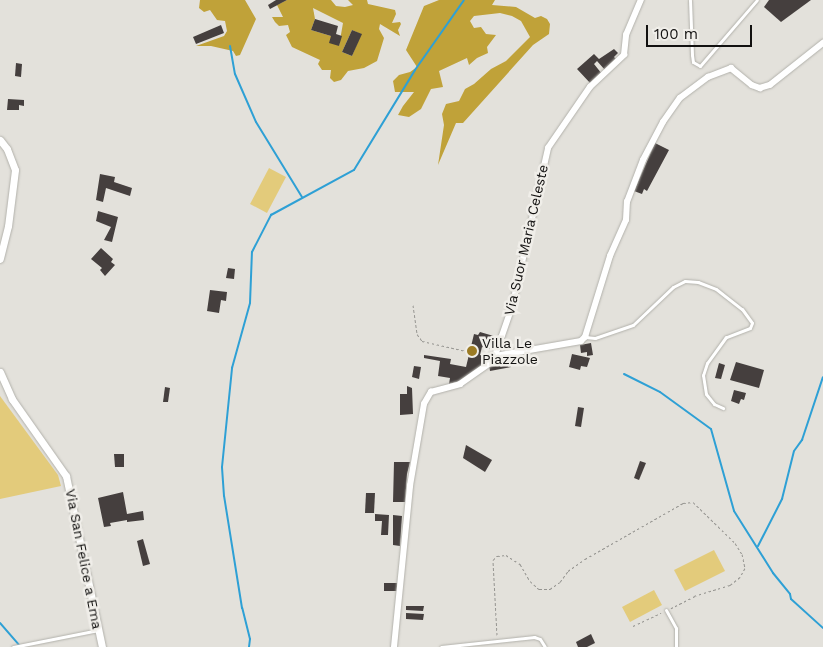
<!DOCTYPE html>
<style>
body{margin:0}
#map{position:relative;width:823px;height:647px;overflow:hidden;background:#e3e1db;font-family:"Work Sans",sans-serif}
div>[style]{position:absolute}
.green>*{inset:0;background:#e3cb7b}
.forest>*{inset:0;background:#c0a239}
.stream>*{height:2px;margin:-1px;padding:0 1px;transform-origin:1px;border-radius:1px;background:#2ea0d5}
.building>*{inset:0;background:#453f3e}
.path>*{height:1px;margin-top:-0.5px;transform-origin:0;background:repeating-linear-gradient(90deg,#959490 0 2.5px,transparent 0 5px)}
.roads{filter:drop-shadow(0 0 1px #b2b1ab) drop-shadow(0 0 1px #b2b1ab)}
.service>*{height:3px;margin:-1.5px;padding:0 1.5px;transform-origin:1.5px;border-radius:1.5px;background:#fff}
.minor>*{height:5.5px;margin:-2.75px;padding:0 2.75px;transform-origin:2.75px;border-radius:2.75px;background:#fff}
.tertiary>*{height:7px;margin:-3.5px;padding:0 3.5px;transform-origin:3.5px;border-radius:3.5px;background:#fff}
.dots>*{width:14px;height:14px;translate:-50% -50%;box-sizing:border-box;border:2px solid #f0eee9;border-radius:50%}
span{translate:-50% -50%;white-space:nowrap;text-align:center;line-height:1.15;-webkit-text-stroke:5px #f0eee9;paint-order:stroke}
.street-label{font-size:14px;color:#121110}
.poi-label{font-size:14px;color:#121110}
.left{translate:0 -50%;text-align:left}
.scale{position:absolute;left:646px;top:25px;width:106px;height:22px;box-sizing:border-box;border:2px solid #121110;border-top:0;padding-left:6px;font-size:15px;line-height:18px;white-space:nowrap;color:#121110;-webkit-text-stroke:4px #f0eee9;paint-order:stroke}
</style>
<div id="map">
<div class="green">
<div style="clip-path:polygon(269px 168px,286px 177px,267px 213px,250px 204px)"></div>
<div style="clip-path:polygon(0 396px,58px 475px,61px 486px,0 499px)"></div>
<div style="clip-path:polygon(714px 550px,725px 571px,685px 591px,674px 570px)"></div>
<div style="clip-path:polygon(654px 590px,662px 605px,630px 622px,622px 607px)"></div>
</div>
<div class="forest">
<div style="clip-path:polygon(200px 0,245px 0,256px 19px,240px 55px,236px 56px,233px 51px,211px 46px,196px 46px,224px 36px,227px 31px,225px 21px,217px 20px,210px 10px,204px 12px,199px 8px)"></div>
<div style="clip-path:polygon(evenodd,287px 0,331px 0,336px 6px,345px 7px,353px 5px,348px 0,367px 0,368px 4px,395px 10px,396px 14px,392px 23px,400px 22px,401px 24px,398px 30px,400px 36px,380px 24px,379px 29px,384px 38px,377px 61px,364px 68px,348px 71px,341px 80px,334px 82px,330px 78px,331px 70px,322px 70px,318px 64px,320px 60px,292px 47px,286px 35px,290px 32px,288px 25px,279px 26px,275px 22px,272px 17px,283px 17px,277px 5px,287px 0,313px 8px,343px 23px,339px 46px,331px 36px,311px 30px,315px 19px,313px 8px,287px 0,352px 30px,361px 34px,352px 56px,342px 52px,352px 30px)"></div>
<div style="clip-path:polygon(439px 0,495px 0,492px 5px,516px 7px,535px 18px,541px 16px,547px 19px,550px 24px,549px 34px,533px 45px,463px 123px,456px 123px,438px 165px,444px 125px,442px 114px,446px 104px,459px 101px,465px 89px,474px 84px,491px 69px,506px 61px,530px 37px,521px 21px,512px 16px,500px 13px,474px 16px,470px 21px,474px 28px,481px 27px,486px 34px,496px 35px,487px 47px,488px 53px,477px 58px,469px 65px,467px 58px,439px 71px,443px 87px,431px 89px,421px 109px,409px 117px,398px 115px,403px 106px,414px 92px,395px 92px,393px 81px,399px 75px,410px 72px,417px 67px,406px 50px,424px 6px)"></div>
</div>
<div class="stream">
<div style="left:230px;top:46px;width:28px;rotate:80deg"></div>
<div style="left:235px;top:74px;width:52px;rotate:66.4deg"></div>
<div style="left:256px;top:122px;width:88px;rotate:58.5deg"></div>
<div style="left:624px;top:374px;width:40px;rotate:26.6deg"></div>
<div style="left:660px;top:392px;width:63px;rotate:36deg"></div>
<div style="left:711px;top:429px;width:85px;rotate:74.3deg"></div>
<div style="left:734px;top:511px;width:73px;rotate:57.8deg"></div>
<div style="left:773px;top:573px;width:27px;rotate:51deg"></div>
<div style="left:790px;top:594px;width:5px;rotate:79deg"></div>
<div style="left:791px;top:599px;width:43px;rotate:42.2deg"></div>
<div style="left:758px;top:546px;width:53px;rotate:-62.9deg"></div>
<div style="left:782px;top:499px;width:49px;rotate:-76deg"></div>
<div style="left:794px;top:451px;width:14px;rotate:-54deg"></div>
<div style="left:802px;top:440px;width:66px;rotate:-71.6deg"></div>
<div style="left:0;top:623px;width:30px;rotate:49deg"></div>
<div style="left:249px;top:647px;width:8px;rotate:-83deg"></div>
<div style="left:250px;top:639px;width:32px;rotate:-104deg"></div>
<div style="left:242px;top:608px;width:113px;rotate:-99.1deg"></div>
<div style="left:224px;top:496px;width:29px;rotate:-94deg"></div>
<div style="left:222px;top:467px;width:100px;rotate:-84.2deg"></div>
<div style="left:232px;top:368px;width:67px;rotate:-74.5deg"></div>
<div style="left:250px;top:303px;width:51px;rotate:-87.8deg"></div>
<div style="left:252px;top:252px;width:42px;rotate:-62.8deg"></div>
<div style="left:271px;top:215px;width:94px;rotate:-28.5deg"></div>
<div style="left:354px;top:170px;width:117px;rotate:-58.6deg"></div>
<div style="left:415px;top:70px;width:85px;rotate:-55deg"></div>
</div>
<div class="building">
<div style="clip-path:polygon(276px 0,287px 0,270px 9px,268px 5px)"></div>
<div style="clip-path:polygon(769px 0,811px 0,781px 22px,764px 7px)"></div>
<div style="clip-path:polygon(315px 19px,338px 26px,336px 34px,342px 36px,339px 46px,329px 43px,331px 36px,311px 30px)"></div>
<div style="clip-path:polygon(221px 25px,224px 33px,196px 44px,193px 37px)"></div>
<div style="clip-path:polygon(352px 30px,362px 34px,352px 56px,342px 52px)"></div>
<div style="clip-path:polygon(614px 49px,618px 53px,614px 57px,617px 60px,605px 70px,597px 61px,594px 64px,602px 74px,591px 84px,577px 69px,594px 54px,599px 59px)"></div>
<div style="clip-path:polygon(16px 63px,22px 64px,21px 77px,15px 76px)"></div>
<div style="clip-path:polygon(8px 99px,24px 100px,24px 106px,19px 105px,19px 110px,7px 110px)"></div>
<div style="clip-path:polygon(655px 143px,669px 150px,647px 191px,644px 189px,642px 194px,634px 191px)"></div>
<div style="clip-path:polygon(100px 174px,115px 177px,114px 182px,132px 188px,130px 196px,106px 188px,103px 202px,96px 200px)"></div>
<div style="clip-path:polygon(98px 211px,118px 217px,112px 242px,104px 240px,111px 227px,96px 221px)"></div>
<div style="clip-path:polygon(101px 248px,113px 259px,111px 262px,115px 265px,105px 276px,100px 270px,102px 268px,91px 259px)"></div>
<div style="clip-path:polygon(228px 268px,235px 269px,234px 279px,226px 278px)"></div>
<div style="clip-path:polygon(210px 290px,227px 292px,226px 301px,221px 300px,219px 313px,207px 311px)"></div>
<div style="clip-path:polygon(480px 332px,497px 337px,493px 350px,482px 347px,480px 355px,491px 358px,490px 361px,460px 381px,449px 384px,450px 378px,438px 376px,440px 361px,424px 358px,424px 355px,451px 359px,450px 364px,466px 367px,474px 334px,478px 335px)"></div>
<div style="clip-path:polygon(591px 343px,593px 355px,587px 356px,587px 352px,581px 353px,580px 345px)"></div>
<div style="clip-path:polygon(572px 354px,590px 358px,587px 367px,581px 366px,580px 370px,569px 367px)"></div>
<div style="clip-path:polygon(508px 356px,511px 367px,490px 371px,489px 365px,497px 359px)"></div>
<div style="clip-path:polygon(736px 362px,764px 370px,759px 388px,730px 380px)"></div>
<div style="clip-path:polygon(719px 363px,725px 365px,721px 379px,715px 378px)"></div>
<div style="clip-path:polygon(414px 366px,421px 367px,419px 379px,412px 377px)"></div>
<div style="clip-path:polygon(407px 386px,412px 388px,413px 414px,400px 415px,400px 394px,407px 394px)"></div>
<div style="clip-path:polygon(165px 387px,170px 388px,168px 402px,163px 402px)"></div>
<div style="clip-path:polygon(734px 390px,746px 393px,744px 400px,741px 399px,739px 404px,731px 401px)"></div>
<div style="clip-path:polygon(578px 407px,584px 408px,581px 427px,575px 426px)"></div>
<div style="clip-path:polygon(466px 445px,492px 460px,485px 472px,463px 458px)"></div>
<div style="clip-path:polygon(114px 454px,124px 454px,124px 467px,115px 467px)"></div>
<div style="clip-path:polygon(640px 461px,646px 463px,639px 480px,634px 478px)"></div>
<div style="clip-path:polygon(394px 462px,410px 462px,407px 474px,405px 502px,393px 502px)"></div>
<div style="clip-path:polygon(123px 492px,127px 514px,143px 511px,144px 520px,127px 522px,127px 520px,110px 523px,111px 526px,104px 527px,98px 498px)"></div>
<div style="clip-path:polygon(366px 493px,375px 493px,374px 513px,365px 513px)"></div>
<div style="clip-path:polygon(375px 514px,389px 515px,388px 535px,381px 535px,382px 521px,375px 521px)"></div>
<div style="clip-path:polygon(393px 515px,402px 516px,400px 546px,393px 545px)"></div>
<div style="clip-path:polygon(143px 539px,150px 564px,143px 566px,137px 541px)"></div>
<div style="clip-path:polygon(384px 583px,397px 583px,397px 591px,384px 591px)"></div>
<div style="clip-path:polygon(406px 606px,424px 606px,423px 611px,406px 610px)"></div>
<div style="clip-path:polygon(406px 613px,424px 614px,423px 620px,406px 619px)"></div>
<div style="clip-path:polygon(591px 634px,595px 643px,587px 647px,578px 647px,576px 642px)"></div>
</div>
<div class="path">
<div style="left:413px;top:305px;width:29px;rotate:82deg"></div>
<div style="left:417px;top:334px;width:9px;rotate:54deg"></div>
<div style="left:422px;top:341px;width:45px;rotate:12.8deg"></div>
<div style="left:633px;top:626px;width:31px;rotate:-25deg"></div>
<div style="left:497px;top:635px;width:75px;rotate:-93.1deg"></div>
<div style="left:493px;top:560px;width:6px;rotate:-45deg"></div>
<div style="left:497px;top:556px;width:9px;rotate:-6deg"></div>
<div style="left:506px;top:555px;width:17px;rotate:33deg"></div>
<div style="left:520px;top:564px;width:20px;rotate:60deg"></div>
<div style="left:530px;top:581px;width:12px;rotate:42deg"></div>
<div style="left:539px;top:589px;width:11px"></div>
<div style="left:550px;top:589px;width:12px;rotate:-35deg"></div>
<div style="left:560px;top:582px;width:14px;rotate:-54deg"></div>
<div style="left:568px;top:571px;width:21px;rotate:-35deg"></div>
<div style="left:585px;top:559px;width:113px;rotate:-29.7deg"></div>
<div style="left:683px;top:503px;width:10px;rotate:-6deg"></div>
<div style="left:693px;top:502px;width:59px;rotate:44.3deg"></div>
<div style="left:735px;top:543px;width:13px;rotate:58deg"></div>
<div style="left:742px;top:554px;width:14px;rotate:78deg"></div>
<div style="left:745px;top:568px;width:10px;rotate:119deg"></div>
<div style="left:740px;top:577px;width:13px;rotate:141deg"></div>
<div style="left:730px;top:585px;width:37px;rotate:163deg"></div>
<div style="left:695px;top:596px;width:27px;rotate:153deg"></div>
</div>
<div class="roads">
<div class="service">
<div style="left:690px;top:0;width:55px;rotate:87.9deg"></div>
<div style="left:692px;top:55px;width:7px;rotate:82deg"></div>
<div style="left:693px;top:62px;width:8px;rotate:30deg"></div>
<div style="left:700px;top:66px;width:87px;rotate:-49.2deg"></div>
<div style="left:585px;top:337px;width:10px;rotate:6deg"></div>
<div style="left:595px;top:338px;width:40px;rotate:-18.9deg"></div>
<div style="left:633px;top:325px;width:55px;rotate:-43.5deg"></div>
<div style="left:673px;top:287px;width:13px;rotate:-27deg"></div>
<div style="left:685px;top:281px;width:13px;rotate:4deg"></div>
<div style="left:698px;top:282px;width:19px;rotate:21deg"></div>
<div style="left:716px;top:289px;width:33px;rotate:38deg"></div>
<div style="left:742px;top:309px;width:17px;rotate:54deg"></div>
<div style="left:752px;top:323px;width:5px;rotate:112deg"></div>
<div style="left:750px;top:328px;width:26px;rotate:159deg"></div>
<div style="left:726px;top:337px;width:32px;rotate:126deg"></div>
<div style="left:707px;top:363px;width:13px;rotate:108deg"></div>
<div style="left:703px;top:375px;width:19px;rotate:81deg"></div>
<div style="left:706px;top:394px;width:13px;rotate:51deg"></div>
<div style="left:714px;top:404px;width:10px;rotate:24deg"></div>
<div style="left:666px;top:610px;width:21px;rotate:61deg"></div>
<div style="left:676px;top:628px;width:19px;rotate:90deg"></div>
<div style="left:13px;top:647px;width:87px;rotate:-11.3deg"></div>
<div style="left:441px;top:647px;width:94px;rotate:-6.1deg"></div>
<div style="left:534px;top:637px;width:6px;rotate:18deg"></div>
<div style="left:540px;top:639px;width:9px;rotate:58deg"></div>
</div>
<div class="minor">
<div style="left:495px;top:356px;width:87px;rotate:-9.9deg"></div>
<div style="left:581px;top:341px;width:6px;rotate:-45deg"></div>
<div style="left:585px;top:337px;width:85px;rotate:-72.8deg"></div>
<div style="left:610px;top:256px;width:39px;rotate:-66deg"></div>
<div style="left:626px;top:220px;width:18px;rotate:-87deg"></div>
<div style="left:627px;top:202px;width:45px;rotate:-69.1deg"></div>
<div style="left:643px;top:160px;width:43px;rotate:-62.2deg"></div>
<div style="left:663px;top:122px;width:29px;rotate:-55deg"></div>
<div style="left:680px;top:98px;width:35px;rotate:-37deg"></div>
<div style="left:708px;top:77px;width:25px;rotate:-21deg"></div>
<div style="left:731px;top:68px;width:27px;rotate:39deg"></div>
<div style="left:752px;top:85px;width:9px;rotate:21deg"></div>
<div style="left:760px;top:88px;width:10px;rotate:-17deg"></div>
<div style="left:770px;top:85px;width:68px;rotate:-38.4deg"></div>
<div style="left:394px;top:647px;width:162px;rotate:-84.3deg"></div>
<div style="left:410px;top:486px;width:83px;rotate:-80.3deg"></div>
<div style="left:424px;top:404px;width:14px;rotate:-60deg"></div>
<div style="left:431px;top:392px;width:30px;rotate:-15deg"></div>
<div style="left:460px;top:384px;width:37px;rotate:-35deg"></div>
<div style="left:490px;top:363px;width:9px;rotate:-54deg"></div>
<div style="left:495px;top:356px;width:52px;rotate:-70.9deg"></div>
<div style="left:512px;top:307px;width:163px;rotate:-77.2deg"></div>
<div style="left:548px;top:148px;width:74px;rotate:-55.5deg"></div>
<div style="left:590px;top:87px;width:47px;rotate:-43.3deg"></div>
<div style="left:624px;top:55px;width:20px;rotate:-84deg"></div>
<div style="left:626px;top:35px;width:38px;rotate:-67deg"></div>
</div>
<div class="tertiary">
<div style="left:0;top:140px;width:11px;rotate:52deg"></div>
<div style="left:7px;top:149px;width:22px;rotate:69deg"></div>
<div style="left:15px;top:170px;width:56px;rotate:97.1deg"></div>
<div style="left:8px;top:226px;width:34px;rotate:104deg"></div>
<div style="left:0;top:372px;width:30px;rotate:66deg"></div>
<div style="left:12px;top:399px;width:94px;rotate:55deg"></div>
<div style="left:66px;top:476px;width:175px;rotate:78.1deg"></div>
</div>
</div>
<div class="dots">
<div style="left:472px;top:351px;background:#9b7b25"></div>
</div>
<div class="street-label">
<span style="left:526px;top:240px;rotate:-77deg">Via Suor Maria Celeste</span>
<span style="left:84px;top:559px;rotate:79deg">Via San Felice a Ema</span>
</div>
<div class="poi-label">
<span class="left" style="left:482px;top:351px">Villa Le<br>Piazzole</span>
</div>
<div class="scale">100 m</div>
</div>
